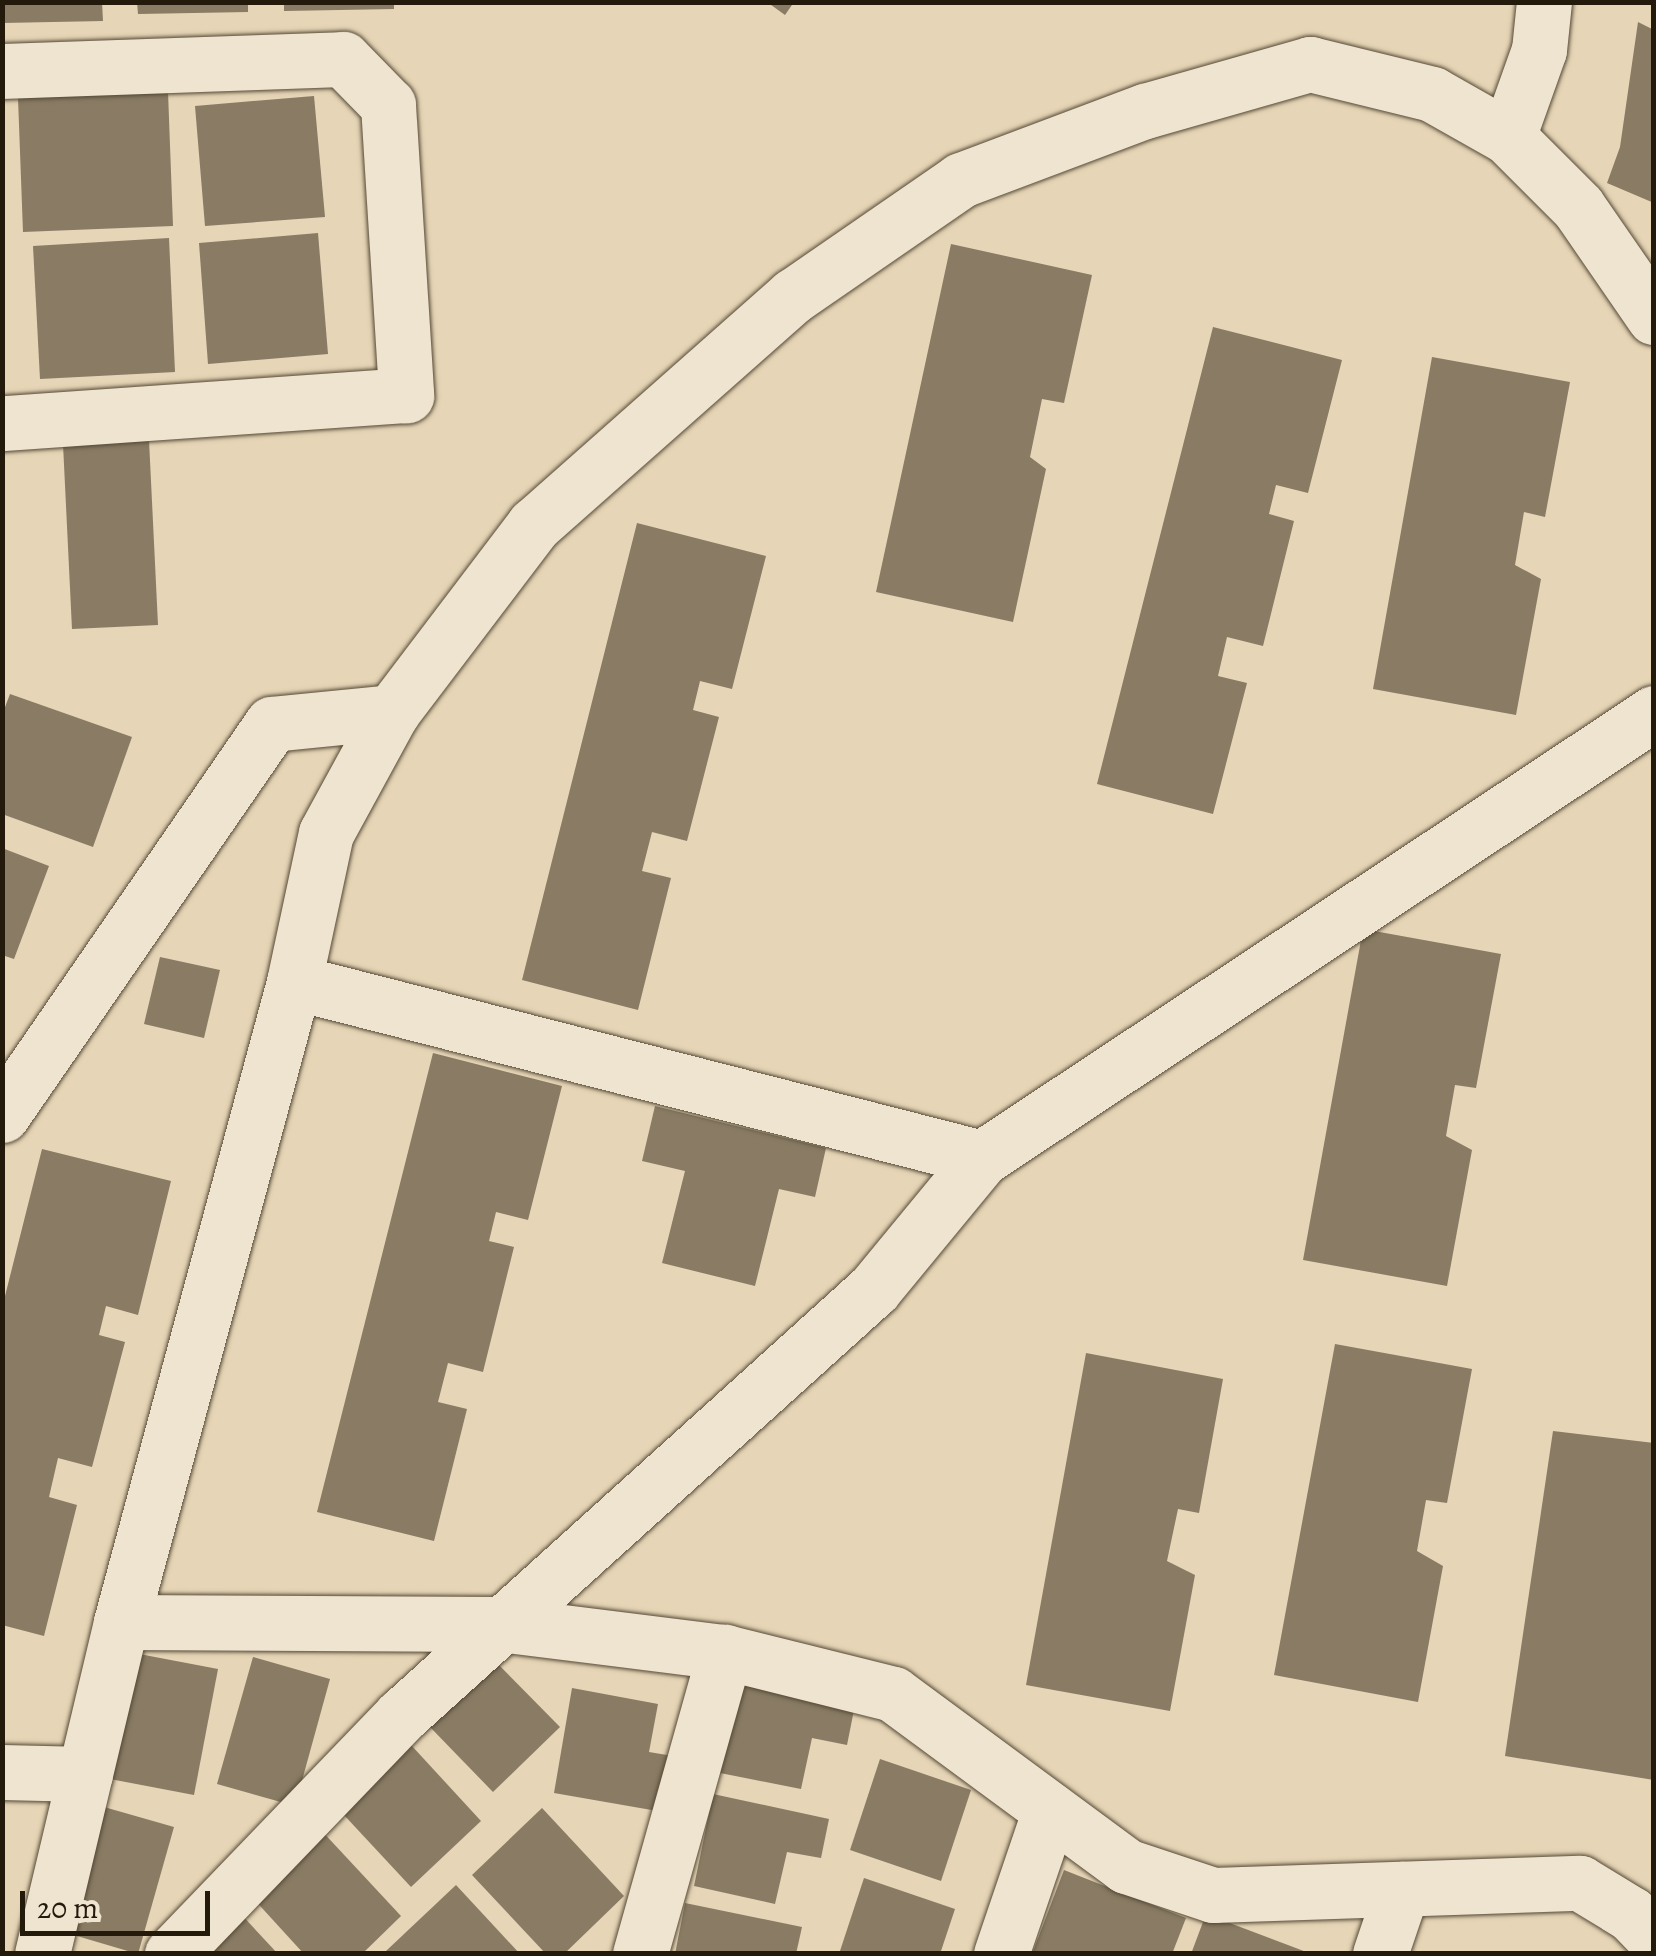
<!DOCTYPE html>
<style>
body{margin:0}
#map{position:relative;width:1656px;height:1956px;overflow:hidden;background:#e6d5b6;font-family:Alegreya,serif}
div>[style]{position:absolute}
.building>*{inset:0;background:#897b64}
.roads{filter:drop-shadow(0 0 2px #544936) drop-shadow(0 0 2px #544936)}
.street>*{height:55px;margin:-27.5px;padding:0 27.5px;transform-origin:27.5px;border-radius:27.5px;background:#efe4d0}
span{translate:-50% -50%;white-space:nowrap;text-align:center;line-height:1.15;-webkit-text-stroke:10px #efe4d0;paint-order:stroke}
.frame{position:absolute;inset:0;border:5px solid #241a0c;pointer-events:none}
.scale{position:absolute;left:20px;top:1891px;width:190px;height:45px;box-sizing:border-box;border:5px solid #241a0c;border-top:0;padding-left:12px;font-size:30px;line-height:35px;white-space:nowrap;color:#241a0c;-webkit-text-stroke:8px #efe4d0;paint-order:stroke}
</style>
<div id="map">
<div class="building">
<div style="clip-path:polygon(2px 2px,102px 2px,103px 21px,2px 23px)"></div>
<div style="clip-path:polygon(137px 2px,248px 2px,248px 12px,138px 14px)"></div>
<div style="clip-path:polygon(284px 2px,394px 2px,394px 9px,284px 11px)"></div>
<div style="clip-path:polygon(767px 2px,794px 2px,785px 15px)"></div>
<div style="clip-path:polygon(1638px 22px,1654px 30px,1654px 203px,1607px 183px,1620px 147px)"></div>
<div style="clip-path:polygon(168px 92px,173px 226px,23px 232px,18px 98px)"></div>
<div style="clip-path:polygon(314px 96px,325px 217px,205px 226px,195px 106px)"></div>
<div style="clip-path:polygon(318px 233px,328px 354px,208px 364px,199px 243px)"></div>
<div style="clip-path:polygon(169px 238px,175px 372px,40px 379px,33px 246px)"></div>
<div style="clip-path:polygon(951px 244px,1092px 275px,1064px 403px,1042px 399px,1030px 457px,1046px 469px,1013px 622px,876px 592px)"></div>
<div style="clip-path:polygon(1213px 327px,1342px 360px,1308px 493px,1276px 485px,1269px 514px,1294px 521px,1263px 646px,1227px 637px,1218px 676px,1247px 683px,1213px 814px,1097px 784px)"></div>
<div style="clip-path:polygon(1432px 357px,1570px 382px,1545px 517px,1524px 512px,1515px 565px,1541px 579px,1516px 715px,1373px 689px)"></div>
<div style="clip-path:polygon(149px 440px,158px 625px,72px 629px,63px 444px)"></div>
<div style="clip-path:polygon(637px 523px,766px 556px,732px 689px,700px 681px,693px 710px,719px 717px,687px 841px,652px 832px,642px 871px,671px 878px,638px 1010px,522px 980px)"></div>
<div style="clip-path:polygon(10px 694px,132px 737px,93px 847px,2px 814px,2px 715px)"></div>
<div style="clip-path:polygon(2px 848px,49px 866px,14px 959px,2px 955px)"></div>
<div style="clip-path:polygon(1363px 929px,1501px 954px,1476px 1088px,1455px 1085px,1446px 1136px,1472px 1150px,1447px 1286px,1303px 1260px)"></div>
<div style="clip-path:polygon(160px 957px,220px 970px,204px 1038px,144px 1024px)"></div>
<div style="clip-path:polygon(433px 1053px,562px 1086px,528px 1220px,496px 1212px,489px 1241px,514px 1247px,483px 1372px,448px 1363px,438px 1402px,467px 1409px,434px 1541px,317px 1512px)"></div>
<div style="clip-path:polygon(655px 1106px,826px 1148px,815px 1197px,779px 1189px,755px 1286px,662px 1263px,685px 1171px,642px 1161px)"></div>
<div style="clip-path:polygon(42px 1149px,171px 1181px,138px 1315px,106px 1306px,99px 1335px,125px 1342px,92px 1467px,58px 1458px,49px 1497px,77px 1505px,44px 1636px,2px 1625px,2px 1308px)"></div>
<div style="clip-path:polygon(1335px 1344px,1472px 1369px,1447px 1503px,1426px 1500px,1417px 1551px,1443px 1566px,1418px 1702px,1274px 1675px)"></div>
<div style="clip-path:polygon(1086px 1353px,1223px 1379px,1199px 1513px,1178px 1509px,1167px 1561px,1195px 1575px,1170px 1711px,1026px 1685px)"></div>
<div style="clip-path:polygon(1553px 1431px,1654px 1443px,1654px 1780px,1505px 1756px)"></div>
<div style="clip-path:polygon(134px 1653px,218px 1669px,194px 1795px,110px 1779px)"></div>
<div style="clip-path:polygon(253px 1657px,330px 1679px,295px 1806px,217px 1784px)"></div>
<div style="clip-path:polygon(495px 1661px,560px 1727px,493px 1792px,429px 1726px)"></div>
<div style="clip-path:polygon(739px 1680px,855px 1705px,847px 1745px,812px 1738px,801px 1789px,720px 1773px)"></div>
<div style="clip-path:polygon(572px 1688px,658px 1704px,649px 1752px,673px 1756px,663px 1812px,554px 1793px)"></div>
<div style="clip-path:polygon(400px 1733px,481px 1821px,411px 1887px,330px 1800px)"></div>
<div style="clip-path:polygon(880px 1759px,971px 1790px,941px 1881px,850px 1850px)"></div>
<div style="clip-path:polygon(713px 1794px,829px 1819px,821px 1858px,787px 1852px,775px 1904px,694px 1886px)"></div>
<div style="clip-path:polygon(97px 1805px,174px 1827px,138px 1954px,60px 1931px)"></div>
<div style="clip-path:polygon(542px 1808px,624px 1896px,564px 1954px,546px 1954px,472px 1875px)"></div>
<div style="clip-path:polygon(320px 1829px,401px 1916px,362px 1954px,304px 1954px,250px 1895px)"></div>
<div style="clip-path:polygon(1064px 1870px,1186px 1918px,1172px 1954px,1032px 1954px)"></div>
<div style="clip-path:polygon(864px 1878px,955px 1909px,940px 1954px,839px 1954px)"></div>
<div style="clip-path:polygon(456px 1885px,520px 1954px,388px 1954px,386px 1951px)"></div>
<div style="clip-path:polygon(685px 1903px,802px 1927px,796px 1954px,675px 1954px)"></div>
<div style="clip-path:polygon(239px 1912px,278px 1954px,194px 1954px)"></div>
<div style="clip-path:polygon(1206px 1914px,1309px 1953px,1309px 1954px,1191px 1954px)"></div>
</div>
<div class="roads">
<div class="street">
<div style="left:2px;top:71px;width:341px;rotate:-2deg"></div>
<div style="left:343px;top:59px;width:64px;rotate:45.6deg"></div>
<div style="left:388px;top:105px;width:291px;rotate:86.4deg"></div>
<div style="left:406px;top:395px;width:405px;rotate:176deg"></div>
<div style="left:1508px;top:137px;width:92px;rotate:-70.4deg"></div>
<div style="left:1539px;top:50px;width:48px;rotate:-84.1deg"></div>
<div style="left:294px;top:982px;width:710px;rotate:14.35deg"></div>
<div style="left:2px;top:1115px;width:475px;rotate:-55.4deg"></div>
<div style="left:272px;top:724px;width:121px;rotate:-5.7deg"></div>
<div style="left:121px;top:1622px;width:378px;rotate:0.3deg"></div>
<div style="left:499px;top:1624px;width:228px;rotate:7.1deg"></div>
<div style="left:725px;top:1652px;width:173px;rotate:14deg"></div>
<div style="left:893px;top:1694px;width:290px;rotate:36.4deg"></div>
<div style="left:1126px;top:1866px;width:92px;rotate:18.4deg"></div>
<div style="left:1213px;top:1895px;width:367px;rotate:-1.9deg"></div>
<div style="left:1580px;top:1883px;width:60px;rotate:31.3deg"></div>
<div style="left:1631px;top:1914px;width:33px;rotate:46deg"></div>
<div style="left:2px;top:1772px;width:83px;rotate:1.4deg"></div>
<div style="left:42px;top:1954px;width:341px;rotate:-76.6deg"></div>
<div style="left:121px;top:1622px;width:663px;rotate:-74.87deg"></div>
<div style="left:294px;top:982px;width:152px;rotate:-77.9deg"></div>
<div style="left:326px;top:833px;width:138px;rotate:-61.4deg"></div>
<div style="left:392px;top:712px;width:235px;rotate:-52.8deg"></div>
<div style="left:534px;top:525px;width:346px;rotate:-41.5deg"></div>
<div style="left:793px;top:296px;width:204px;rotate:-34.6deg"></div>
<div style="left:961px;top:180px;width:197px;rotate:-20.6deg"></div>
<div style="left:1145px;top:111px;width:172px;rotate:-15.9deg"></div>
<div style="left:1310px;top:64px;width:126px;rotate:13.8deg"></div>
<div style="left:1432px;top:94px;width:87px;rotate:29.5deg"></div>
<div style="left:1508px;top:137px;width:99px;rotate:45deg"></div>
<div style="left:1578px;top:207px;width:134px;rotate:55.4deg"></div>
<div style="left:172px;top:1954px;width:330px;rotate:-46.1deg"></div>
<div style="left:401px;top:1716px;width:637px;rotate:-42.07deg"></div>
<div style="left:874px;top:1289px;width:170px;rotate:-50.5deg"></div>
<div style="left:982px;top:1158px;width:806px;rotate:-33.51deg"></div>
<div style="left:640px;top:1954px;width:314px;rotate:-74.3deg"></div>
<div style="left:1001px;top:1954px;width:152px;rotate:-71.2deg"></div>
<div style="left:1380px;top:1954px;width:69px;rotate:-71.3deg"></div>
</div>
</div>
<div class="frame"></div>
<div class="scale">20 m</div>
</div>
